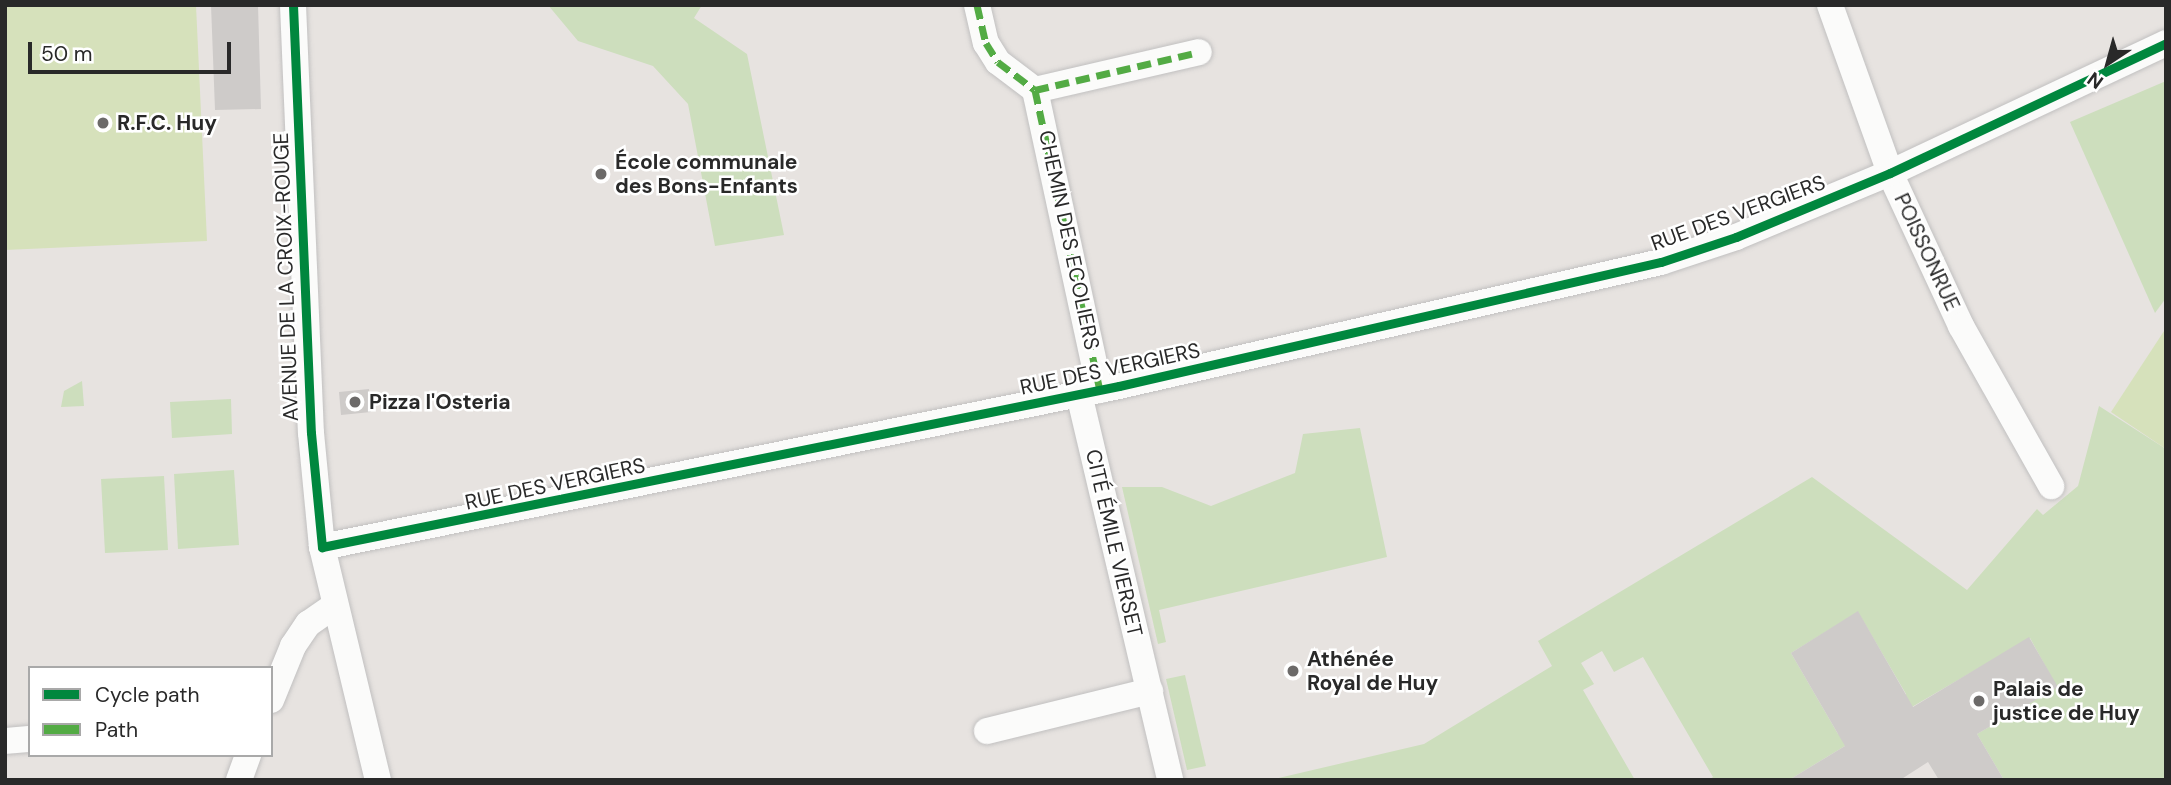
<!DOCTYPE html>
<meta charset="utf-8">
<style>
body{margin:0}
#map{position:relative;width:2171px;height:785px;overflow:hidden;background:#e7e3e0;font-family:"DM Sans",sans-serif}
div>[style]{position:absolute}
.green>*{inset:0;background:#cddebd}
.pitch>*{inset:0;background:#d6e1bb}
.building>*{inset:0;background:#cecbc9}
.roads{filter:drop-shadow(0 0 2px #c1c0c0) drop-shadow(0 0 2px #c1c0c0)}
.street>*{height:26px;margin:-13px;padding:0 13px;transform-origin:13px;border-radius:13px;background:#fbfbfa}
.quiet>*{height:7px;margin-top:-3.5px;transform-origin:0;background:repeating-linear-gradient(90deg,#53ab44 0 14px,transparent 0 21px)}
.cycleway>*{height:9px;margin:-4.5px;padding:0 4.5px;transform-origin:4.5px;border-radius:4.5px;background:#00873e}
.dots>*{width:19px;height:19px;translate:-50% -50%;box-sizing:border-box;border:4px solid #fff;border-radius:50%}
span{translate:-50% -50%;white-space:nowrap;text-align:center;line-height:1.15;-webkit-text-stroke:5px #fff;paint-order:stroke}
.poi-label{font-size:21px;color:#292929;font-weight:700}
.left{translate:0 -50%;text-align:left}
.street-label{font-size:21px;color:#292929}
.frame{position:absolute;inset:0;border:7px solid #292929;pointer-events:none}
.legend{position:absolute;left:28px;top:666px;width:245px;height:91px;box-sizing:border-box;background:#fff;border:2px solid #a9a9a9;margin:0;padding:9px 12px;list-style:none;font-size:21px;color:#292929}
.legend li{display:flex;align-items:center;gap:14px;height:35px}
.legend b{width:35px;border:2px solid #a9a9a9}
.north{position:absolute;left:2073px;top:28px;width:70px;height:70px;-webkit-text-stroke:5px #fff;paint-order:stroke;rotate:216deg;font-size:19px;font-weight:700;line-height:28px;text-align:center;color:#292929}
.north::after{content:'';display:block;margin:auto;width:24px;height:32px;background:#292929;clip-path:polygon(50% 0,100% 100%,50% 72%,0 100%)}
.scale{position:absolute;left:28px;top:42px;width:203px;height:32px;box-sizing:border-box;border:4px solid #292929;border-top:0;padding-left:9px;font-size:21px;line-height:24px;white-space:nowrap;color:#292929;-webkit-text-stroke:5px #fff;paint-order:stroke}
</style>
<div id="map">
<div class="green">
<i style="clip-path:polygon(548px 5px,702px 5px,694px 18px,747px 54px,784px 235px,715px 246px,688px 104px,653px 66px,578px 41px)"></i>
<i style="clip-path:polygon(2166px 81px,2166px 298px,2155px 313px,2070px 122px)"></i>
<i style="clip-path:polygon(82px 381px,84px 406px,61px 407px,64px 391px)"></i>
<i style="clip-path:polygon(231px 399px,232px 434px,172px 438px,170px 402px)"></i>
<i style="clip-path:polygon(2099px 406px,2166px 449px,2166px 780px,2004px 780px,1977px 734px,2057px 687px,2030px 638px,1893px 718px,1906px 694px,1858px 612px,1791px 653px,1838px 734px,1863px 735px,1789px 780px,1709px 780px,1713px 777px,1643px 657px,1614px 672px,1602px 651px,1581px 663px,1594px 684px,1583px 690px,1635px 780px,1270px 780px,1424px 744px,1552px 666px,1538px 641px,1812px 477px,1967px 590px,2037px 509px,2043px 515px,2078px 486px)"></i>
<i style="clip-path:polygon(1360px 428px,1387px 557px,1159px 610px,1166px 642px,1158px 644px,1122px 487px,1162px 487px,1211px 506px,1295px 473px,1303px 434px)"></i>
<i style="clip-path:polygon(234px 470px,239px 545px,178px 549px,174px 474px)"></i>
<i style="clip-path:polygon(164px 476px,168px 550px,105px 553px,101px 479px)"></i>
<i style="clip-path:polygon(1185px 675px,1206px 766px,1187px 770px,1166px 679px)"></i>
</div>
<div class="pitch">
<i style="clip-path:polygon(5px 5px,196px 5px,207px 241px,5px 250px)"></i>
<i style="clip-path:polygon(2166px 328px,2166px 449px,2111px 412px)"></i>
</div>
<div class="building">
<i style="clip-path:polygon(211px 5px,258px 5px,261px 109px,215px 110px)"></i>
<i style="clip-path:polygon(369px 389px,371px 412px,341px 415px,339px 392px)"></i>
<i style="clip-path:polygon(1858px 611px,1913px 707px,2029px 637px,2058px 687px,1977px 734px,2004px 780px,1939px 780px,1928px 762px,1900px 780px,1789px 780px,1845px 746px,1791px 653px)"></i>
</div>
<div class="roads">
<div class="street">
<i style="left:293px;top:5px;width:428px;rotate:87.6deg"></i>
<i style="left:311px;top:433px;width:115px;rotate:84.5deg"></i>
<i style="left:322px;top:547px;width:240px;rotate:76.5deg"></i>
<i style="left:977px;top:5px;width:39px;rotate:77deg"></i>
<i style="left:986px;top:43px;width:22px;rotate:58deg"></i>
<i style="left:998px;top:62px;width:46px;rotate:37.1deg"></i>
<i style="left:1035px;top:90px;width:307px;rotate:77.8deg"></i>
<i style="left:1830px;top:5px;width:178px;rotate:70.3deg"></i>
<i style="left:1890px;top:173px;width:169px;rotate:65.1deg"></i>
<i style="left:1961px;top:326px;width:184px;rotate:60.6deg"></i>
<i style="left:1035px;top:90px;width:168px;rotate:-13deg"></i>
<i style="left:1079px;top:394px;width:397px;rotate:76.7deg"></i>
<i style="left:322px;top:547px;width:813px;rotate:-11.42deg"></i>
<i style="left:1119px;top:386px;width:556px;rotate:-12.89deg"></i>
<i style="left:1661px;top:262px;width:79px;rotate:-18.4deg"></i>
<i style="left:1736px;top:237px;width:167px;rotate:-22.6deg"></i>
<i style="left:1890px;top:173px;width:305px;rotate:-25.2deg"></i>
<i style="left:271px;top:700px;width:58px;rotate:-67.8deg"></i>
<i style="left:293px;top:646px;width:27px;rotate:-56deg"></i>
<i style="left:308px;top:624px;width:33px;rotate:-35deg"></i>
<i style="left:987px;top:731px;width:168px;rotate:-13.8deg"></i>
<i style="left:5px;top:741px;width:25px;rotate:-5deg"></i>
<i style="left:239px;top:780px;width:27px;rotate:-70deg"></i>
</div>
</div>
<div class="quiet">
<i style="left:977px;top:5px;width:39px;rotate:77deg"></i>
<i style="left:986px;top:43px;width:22px;rotate:58deg"></i>
<i style="left:998px;top:62px;width:46px;rotate:37.1deg"></i>
<i style="left:1035px;top:90px;width:307px;rotate:77.8deg"></i>
<i style="left:1035px;top:90px;width:168px;rotate:-13deg"></i>
</div>
<div class="cycleway">
<i style="left:293px;top:5px;width:428px;rotate:87.6deg"></i>
<i style="left:311px;top:433px;width:115px;rotate:84.5deg"></i>
<i style="left:322px;top:547px;width:813px;rotate:-11.42deg"></i>
<i style="left:1119px;top:386px;width:556px;rotate:-12.89deg"></i>
<i style="left:1661px;top:262px;width:79px;rotate:-18.4deg"></i>
<i style="left:1736px;top:237px;width:167px;rotate:-22.6deg"></i>
<i style="left:1890px;top:173px;width:305px;rotate:-25.2deg"></i>
</div>
<div class="dots">
<i style="left:103px;top:123px;background:#6c6a69"></i>
<i style="left:601px;top:174px;background:#6c6a69"></i>
<i style="left:355px;top:402px;background:#6c6a69"></i>
<i style="left:1293px;top:671px;background:#6c6a69"></i>
<i style="left:1979px;top:701px;background:#6c6a69"></i>
</div>
<div class="poi-label">
<span class="left" style="left:117px;top:123px">R.F.C. Huy</span>
<span class="left" style="left:615px;top:174px">École communale<br>des Bons-Enfants</span>
<span class="left" style="left:369px;top:402px">Pizza l'Osteria</span>
<span class="left" style="left:1307px;top:671px">Athénée<br>Royal de Huy</span>
<span class="left" style="left:1993px;top:701px">Palais de<br>justice de Huy</span>
</div>
<div class="street-label">
<span style="left:1738px;top:213px;rotate:-20deg">RUE DES VERGIERS</span>
<span style="left:1069px;top:240px;rotate:78deg">CHEMIN DES ECOLIERS</span>
<span style="left:1927px;top:252px;rotate:65deg">POISSONRUE</span>
<span style="left:286px;top:277px;rotate:-92deg">AVENUE DE LA CROIX-ROUGE</span>
<span style="left:1110px;top:369px;rotate:-12deg">RUE DES VERGIERS</span>
<span style="left:555px;top:484px;rotate:-12deg">RUE DES VERGIERS</span>
<span style="left:1114px;top:543px;rotate:77deg">CITÉ ÉMILE VIERSET</span>
</div>
<div class="frame"></div>
<ul class="legend">
<li><b style="height:9px;background:#00873e"></b>Cycle path</li>
<li><b style="height:9px;background:#53ab44"></b>Path</li>
</ul>
<div class="north">N</div>
<div class="scale">50 m</div>
</div>
